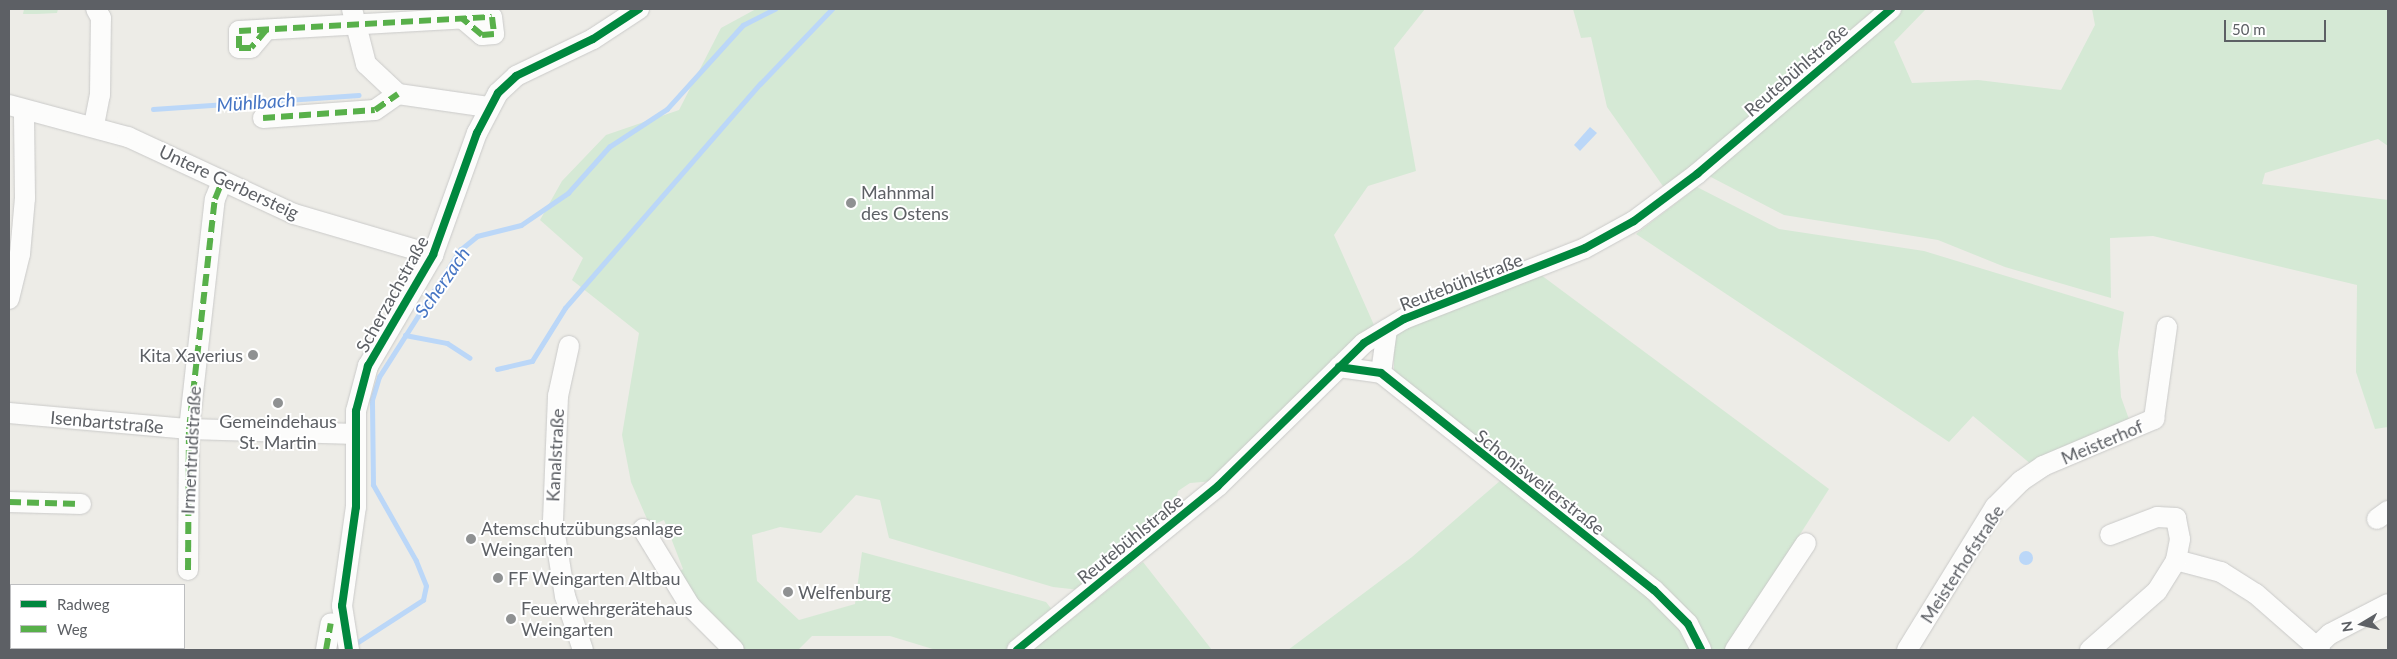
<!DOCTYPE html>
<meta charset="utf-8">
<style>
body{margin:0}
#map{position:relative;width:2397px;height:659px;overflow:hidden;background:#edece7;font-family:Lato,sans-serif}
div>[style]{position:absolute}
.green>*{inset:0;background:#d5e9d5}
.water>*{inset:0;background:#bbd7f8}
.round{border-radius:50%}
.stream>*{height:4.5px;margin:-2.25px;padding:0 2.25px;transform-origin:2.25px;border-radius:2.25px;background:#bbd7f8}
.roads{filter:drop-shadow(0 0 1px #cacac9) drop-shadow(0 0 1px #cacac9)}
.minor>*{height:20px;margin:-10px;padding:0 10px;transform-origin:10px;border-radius:10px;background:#fcfcfb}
.quiet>*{height:6px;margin-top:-3px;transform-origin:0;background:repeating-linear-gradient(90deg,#58b04a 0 12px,transparent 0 18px)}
.cycleway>*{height:8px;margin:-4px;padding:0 4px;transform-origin:4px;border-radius:4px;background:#00873e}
.dots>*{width:14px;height:14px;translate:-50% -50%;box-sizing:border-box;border:2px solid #fff;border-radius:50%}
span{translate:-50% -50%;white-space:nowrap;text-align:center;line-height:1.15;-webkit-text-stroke:4px #fff;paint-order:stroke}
.street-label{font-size:18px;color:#5d6065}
.poi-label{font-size:18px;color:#5d6065}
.left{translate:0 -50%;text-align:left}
.right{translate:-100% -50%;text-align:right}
.water-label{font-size:19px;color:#4675c4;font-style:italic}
.frame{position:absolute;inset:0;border:10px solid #5d6065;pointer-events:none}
.legend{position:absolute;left:10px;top:584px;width:175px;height:65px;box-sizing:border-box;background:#fff;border:1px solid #bebfc1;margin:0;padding:6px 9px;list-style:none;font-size:15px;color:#5d6065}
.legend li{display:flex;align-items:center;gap:10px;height:25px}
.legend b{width:25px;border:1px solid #bebfc1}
.north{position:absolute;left:2337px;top:599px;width:50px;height:50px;-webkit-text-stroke:4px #fff;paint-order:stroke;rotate:261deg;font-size:14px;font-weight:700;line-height:20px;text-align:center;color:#5d6065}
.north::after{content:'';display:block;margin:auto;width:18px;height:22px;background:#5d6065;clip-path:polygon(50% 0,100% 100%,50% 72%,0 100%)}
.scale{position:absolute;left:2224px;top:20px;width:102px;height:22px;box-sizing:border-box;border:2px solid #5d6065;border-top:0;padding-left:6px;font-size:15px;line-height:18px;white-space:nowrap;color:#5d6065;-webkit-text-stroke:4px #fff;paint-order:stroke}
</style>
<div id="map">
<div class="green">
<i style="clip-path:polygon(24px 9px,58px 9px,57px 13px,37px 14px,23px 14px)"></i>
<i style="clip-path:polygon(756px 9px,1425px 9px,1394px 48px,1416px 171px,1368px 186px,1334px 235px,1374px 325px,1214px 481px,1190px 483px,1178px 491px,1172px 516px,1080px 590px,1053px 587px,889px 538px,880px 500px,856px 495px,821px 533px,780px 527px,752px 535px,757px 581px,799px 620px,855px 604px,862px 552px,1046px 602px,1064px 625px,1143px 562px,1212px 650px,936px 650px,890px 636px,812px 636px,798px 650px,742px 650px,674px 575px,683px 569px,664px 520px,650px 526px,631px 482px,622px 435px,639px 333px,572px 280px,583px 258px,540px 220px,562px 181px,606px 135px,679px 110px,721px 28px)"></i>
<i style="clip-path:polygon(1573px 9px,1875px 9px,1665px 189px,1607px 107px,1591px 37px,1581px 38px)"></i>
<i style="clip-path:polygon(1901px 9px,1926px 9px,1894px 42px,1912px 83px,1978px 80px,2061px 90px,2095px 25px,2092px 9px,2388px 9px,2388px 146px,2378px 139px,2265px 173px,2262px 184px,2388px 200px,2388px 427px,2375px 429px,2356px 372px,2357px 285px,2153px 236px,2110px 238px,2111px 298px,2005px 267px,1938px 240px,1784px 215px,1707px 175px)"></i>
<i style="clip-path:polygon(1697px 187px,1779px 229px,1924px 251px,2124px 312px,2118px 352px,2121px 397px,2130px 422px,2032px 465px,1973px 416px,1949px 442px,1636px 234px)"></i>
<i style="clip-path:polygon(1541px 275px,1829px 489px,1726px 650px,1708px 650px,1394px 374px,1394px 336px,1404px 326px)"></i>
<i style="clip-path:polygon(1501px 480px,1646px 593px,1684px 633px,1692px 650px,1288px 650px,1412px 557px)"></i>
</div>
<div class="water">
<i style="clip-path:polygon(1590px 127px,1597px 133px,1580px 151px,1574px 145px)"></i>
<i class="round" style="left:2019px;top:551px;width:14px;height:14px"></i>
</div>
<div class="stream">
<i style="left:153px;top:109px;width:206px;rotate:-3.9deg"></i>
<i style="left:405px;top:335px;width:43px;rotate:10.8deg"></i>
<i style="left:447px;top:343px;width:27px;rotate:33deg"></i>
<i style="left:497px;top:369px;width:36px;rotate:-13deg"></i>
<i style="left:532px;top:361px;width:62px;rotate:-58.1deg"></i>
<i style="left:565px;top:308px;width:297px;rotate:-49deg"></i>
<i style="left:760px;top:84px;width:104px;rotate:-46.2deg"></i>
<i style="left:355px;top:644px;width:81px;rotate:-32.9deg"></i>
<i style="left:423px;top:600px;width:14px;rotate:-78deg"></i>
<i style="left:426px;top:586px;width:27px;rotate:-112deg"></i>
<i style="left:416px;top:561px;width:87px;rotate:-119.5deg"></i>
<i style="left:373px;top:485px;width:85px;rotate:-90.7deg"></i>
<i style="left:372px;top:400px;width:24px;rotate:-73deg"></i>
<i style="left:379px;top:377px;width:151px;rotate:-57.5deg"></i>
<i style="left:460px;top:250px;width:22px;rotate:-39deg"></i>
<i style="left:477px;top:236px;width:45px;rotate:-14deg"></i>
<i style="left:521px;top:225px;width:57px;rotate:-34.2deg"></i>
<i style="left:568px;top:193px;width:62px;rotate:-48.3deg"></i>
<i style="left:609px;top:147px;width:69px;rotate:-33.2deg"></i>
<i style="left:667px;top:109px;width:113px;rotate:-47.9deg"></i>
<i style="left:743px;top:25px;width:36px;rotate:-27deg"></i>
</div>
<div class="roads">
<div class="minor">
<i style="left:352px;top:9px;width:57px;rotate:75.7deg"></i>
<i style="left:366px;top:64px;width:44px;rotate:43.2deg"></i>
<i style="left:398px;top:94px;width:91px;rotate:8.2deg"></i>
<i style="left:266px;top:30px;width:23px;rotate:130deg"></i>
<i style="left:251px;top:48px;width:12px;rotate:180deg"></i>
<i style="left:239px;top:48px;width:17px;rotate:-90deg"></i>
<i style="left:239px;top:31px;width:253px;rotate:-3.2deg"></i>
<i style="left:492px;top:17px;width:17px;rotate:83deg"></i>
<i style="left:494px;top:34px;width:12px;rotate:175deg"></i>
<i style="left:482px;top:35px;width:25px;rotate:-140deg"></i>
<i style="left:9px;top:105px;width:123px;rotate:15.1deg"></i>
<i style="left:128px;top:137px;width:183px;rotate:24.9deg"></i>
<i style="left:294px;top:214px;width:145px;rotate:16.4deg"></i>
<i style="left:263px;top:118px;width:112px;rotate:-4.1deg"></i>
<i style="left:375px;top:110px;width:28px;rotate:-35deg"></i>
<i style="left:94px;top:125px;width:31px;rotate:-79deg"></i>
<i style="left:100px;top:95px;width:77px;rotate:-89.3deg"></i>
<i style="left:101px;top:18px;width:10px;rotate:-119deg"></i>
<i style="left:9px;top:299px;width:46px;rotate:-76.3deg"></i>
<i style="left:20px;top:254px;width:56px;rotate:-84.9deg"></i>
<i style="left:25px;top:198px;width:87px;rotate:-90.7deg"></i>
<i style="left:569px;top:346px;width:51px;rotate:102.4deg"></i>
<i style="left:558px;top:396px;width:126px;rotate:92.3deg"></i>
<i style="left:553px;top:522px;width:75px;rotate:80.8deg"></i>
<i style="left:565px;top:596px;width:57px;rotate:71.6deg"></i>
<i style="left:1339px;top:367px;width:42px;rotate:8.1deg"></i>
<i style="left:1381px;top:373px;width:349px;rotate:38.5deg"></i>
<i style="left:1654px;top:590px;width:48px;rotate:45deg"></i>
<i style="left:1688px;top:624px;width:29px;rotate:63deg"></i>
<i style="left:1381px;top:373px;width:44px;rotate:-82.2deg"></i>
<i style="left:9px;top:413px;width:181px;rotate:5.1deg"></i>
<i style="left:189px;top:429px;width:167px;rotate:1.7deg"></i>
<i style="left:9px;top:502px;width:72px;rotate:1.6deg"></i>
<i style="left:2377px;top:519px;width:14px;rotate:-36deg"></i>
<i style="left:643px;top:529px;width:90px;rotate:58.6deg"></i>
<i style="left:690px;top:606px;width:62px;rotate:45deg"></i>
<i style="left:2176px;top:560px;width:47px;rotate:14.9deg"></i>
<i style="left:2221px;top:572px;width:41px;rotate:32.2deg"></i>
<i style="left:2256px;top:594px;width:85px;rotate:41.2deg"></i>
<i style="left:188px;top:570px;width:141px;rotate:-89.6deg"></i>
<i style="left:189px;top:429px;width:231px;rotate:-83.6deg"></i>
<i style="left:215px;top:199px;width:18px;rotate:-68deg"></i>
<i style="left:2316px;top:647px;width:19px;rotate:-43deg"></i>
<i style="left:2330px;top:634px;width:65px;rotate:-27.3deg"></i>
<i style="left:326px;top:650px;width:27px;rotate:-80deg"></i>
<i style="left:349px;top:650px;width:45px;rotate:-99deg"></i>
<i style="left:342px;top:606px;width:100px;rotate:-82deg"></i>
<i style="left:356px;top:507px;width:96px;rotate:-90deg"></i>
<i style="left:356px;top:411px;width:47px;rotate:-75.1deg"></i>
<i style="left:368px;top:366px;width:129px;rotate:-59.6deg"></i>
<i style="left:433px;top:255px;width:130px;rotate:-70.2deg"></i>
<i style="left:477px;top:133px;width:45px;rotate:-62.3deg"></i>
<i style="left:498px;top:93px;width:25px;rotate:-43deg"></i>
<i style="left:516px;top:76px;width:85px;rotate:-25.7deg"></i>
<i style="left:593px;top:39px;width:55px;rotate:-33.1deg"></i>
<i style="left:1017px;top:650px;width:259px;rotate:-39.2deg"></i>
<i style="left:1218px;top:486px;width:204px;rotate:-44.4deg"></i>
<i style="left:1364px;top:343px;width:47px;rotate:-31deg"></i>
<i style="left:1404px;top:319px;width:194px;rotate:-21.4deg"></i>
<i style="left:1585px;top:248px;width:56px;rotate:-28.9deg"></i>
<i style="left:1634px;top:221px;width:79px;rotate:-36.7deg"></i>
<i style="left:1697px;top:174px;width:255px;rotate:-40.4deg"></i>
<i style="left:1735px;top:650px;width:128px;rotate:-56.4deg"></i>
<i style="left:1907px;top:650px;width:168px;rotate:-58.4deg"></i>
<i style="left:1995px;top:507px;width:37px;rotate:-45deg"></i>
<i style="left:2021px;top:481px;width:27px;rotate:-34deg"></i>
<i style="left:2043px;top:466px;width:121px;rotate:-22.9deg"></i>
<i style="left:2154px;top:419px;width:93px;rotate:-82deg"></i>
<i style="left:2090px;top:650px;width:89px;rotate:-41.4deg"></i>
<i style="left:2157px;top:591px;width:36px;rotate:-58deg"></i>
<i style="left:2176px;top:560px;width:21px;rotate:-79deg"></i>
<i style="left:2180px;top:539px;width:21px;rotate:-101deg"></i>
<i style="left:2176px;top:518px;width:19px;rotate:-177deg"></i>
<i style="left:2157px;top:517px;width:50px;rotate:159deg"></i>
</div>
</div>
<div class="quiet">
<i style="left:266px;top:30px;width:23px;rotate:130deg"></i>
<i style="left:251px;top:48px;width:12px;rotate:180deg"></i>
<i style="left:239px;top:48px;width:17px;rotate:-90deg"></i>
<i style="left:239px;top:31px;width:253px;rotate:-3.2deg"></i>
<i style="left:492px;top:17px;width:17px;rotate:83deg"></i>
<i style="left:494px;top:34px;width:12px;rotate:175deg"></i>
<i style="left:482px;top:35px;width:25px;rotate:-140deg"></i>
<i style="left:263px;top:118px;width:112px;rotate:-4.1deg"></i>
<i style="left:375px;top:110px;width:28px;rotate:-35deg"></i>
<i style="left:9px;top:502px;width:72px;rotate:1.6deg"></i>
<i style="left:188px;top:570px;width:141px;rotate:-89.6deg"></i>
<i style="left:189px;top:429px;width:231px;rotate:-83.6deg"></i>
<i style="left:215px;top:199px;width:18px;rotate:-68deg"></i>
<i style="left:326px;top:650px;width:27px;rotate:-80deg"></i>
</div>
<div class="cycleway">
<i style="left:1339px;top:367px;width:42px;rotate:8.1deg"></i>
<i style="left:1381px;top:373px;width:349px;rotate:38.5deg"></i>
<i style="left:1654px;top:590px;width:48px;rotate:45deg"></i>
<i style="left:1688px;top:624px;width:29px;rotate:63deg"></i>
<i style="left:349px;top:650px;width:45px;rotate:-99deg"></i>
<i style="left:342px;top:606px;width:100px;rotate:-82deg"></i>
<i style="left:356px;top:507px;width:96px;rotate:-90deg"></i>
<i style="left:356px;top:411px;width:47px;rotate:-75.1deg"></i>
<i style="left:368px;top:366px;width:129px;rotate:-59.6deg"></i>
<i style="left:433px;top:255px;width:130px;rotate:-70.2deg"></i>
<i style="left:477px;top:133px;width:45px;rotate:-62.3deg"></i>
<i style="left:498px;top:93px;width:25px;rotate:-43deg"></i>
<i style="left:516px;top:76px;width:85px;rotate:-25.7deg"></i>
<i style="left:593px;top:39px;width:55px;rotate:-33.1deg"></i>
<i style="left:1017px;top:650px;width:259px;rotate:-39.2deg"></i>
<i style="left:1218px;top:486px;width:204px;rotate:-44.4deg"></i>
<i style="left:1364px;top:343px;width:47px;rotate:-31deg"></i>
<i style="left:1404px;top:319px;width:194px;rotate:-21.4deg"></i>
<i style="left:1585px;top:248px;width:56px;rotate:-28.9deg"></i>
<i style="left:1634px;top:221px;width:79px;rotate:-36.7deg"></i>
<i style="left:1697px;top:174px;width:255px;rotate:-40.4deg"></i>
</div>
<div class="dots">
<i style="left:851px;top:203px;background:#8f9192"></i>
<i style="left:253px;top:355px;background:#8f9192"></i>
<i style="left:278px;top:403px;background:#8f9192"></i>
<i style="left:471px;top:539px;background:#8f9192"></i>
<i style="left:498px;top:578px;background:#8f9192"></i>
<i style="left:788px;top:592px;background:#8f9192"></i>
<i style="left:511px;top:619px;background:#8f9192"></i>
</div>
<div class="street-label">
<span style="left:1796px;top:70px;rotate:-41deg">Reutebühlstraße</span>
<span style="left:229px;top:182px;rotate:25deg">Untere Gerbersteig</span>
<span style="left:1461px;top:282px;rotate:-21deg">Reutebühlstraße</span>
<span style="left:392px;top:294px;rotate:-61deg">Scherzachstraße</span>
<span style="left:107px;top:422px;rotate:5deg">Isenbartstraße</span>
<span style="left:2102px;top:442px;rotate:-23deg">Meisterhof</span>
<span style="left:191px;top:450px;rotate:-87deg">Irmentrudstraße</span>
<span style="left:555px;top:455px;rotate:-87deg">Kanalstraße</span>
<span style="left:1540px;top:482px;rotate:38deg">Schonisweilerstraße</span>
<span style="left:1130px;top:539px;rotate:-39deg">Reutebühlstraße</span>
<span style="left:1962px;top:564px;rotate:-57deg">Meisterhofstraße</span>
</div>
<div class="poi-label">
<span class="left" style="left:861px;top:203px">Mahnmal<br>des Ostens</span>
<span class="right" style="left:243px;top:355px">Kita Xaverius</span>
<span style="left:278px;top:432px">Gemeindehaus<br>St. Martin</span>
<span class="left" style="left:481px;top:539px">Atemschutzübungsanlage<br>Weingarten</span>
<span class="left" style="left:508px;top:578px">FF Weingarten Altbau</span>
<span class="left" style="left:798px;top:592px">Welfenburg</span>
<span class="left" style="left:521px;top:619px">Feuerwehrgerätehaus<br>Weingarten</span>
</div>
<div class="water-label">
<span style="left:256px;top:102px;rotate:-4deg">Mühlbach</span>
<span style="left:442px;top:282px;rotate:-55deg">Scherzach</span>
</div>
<div class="frame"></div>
<ul class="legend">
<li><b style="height:6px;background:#00873e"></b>Radweg</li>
<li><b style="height:6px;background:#58b04a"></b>Weg</li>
</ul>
<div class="north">N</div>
<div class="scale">50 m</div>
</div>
